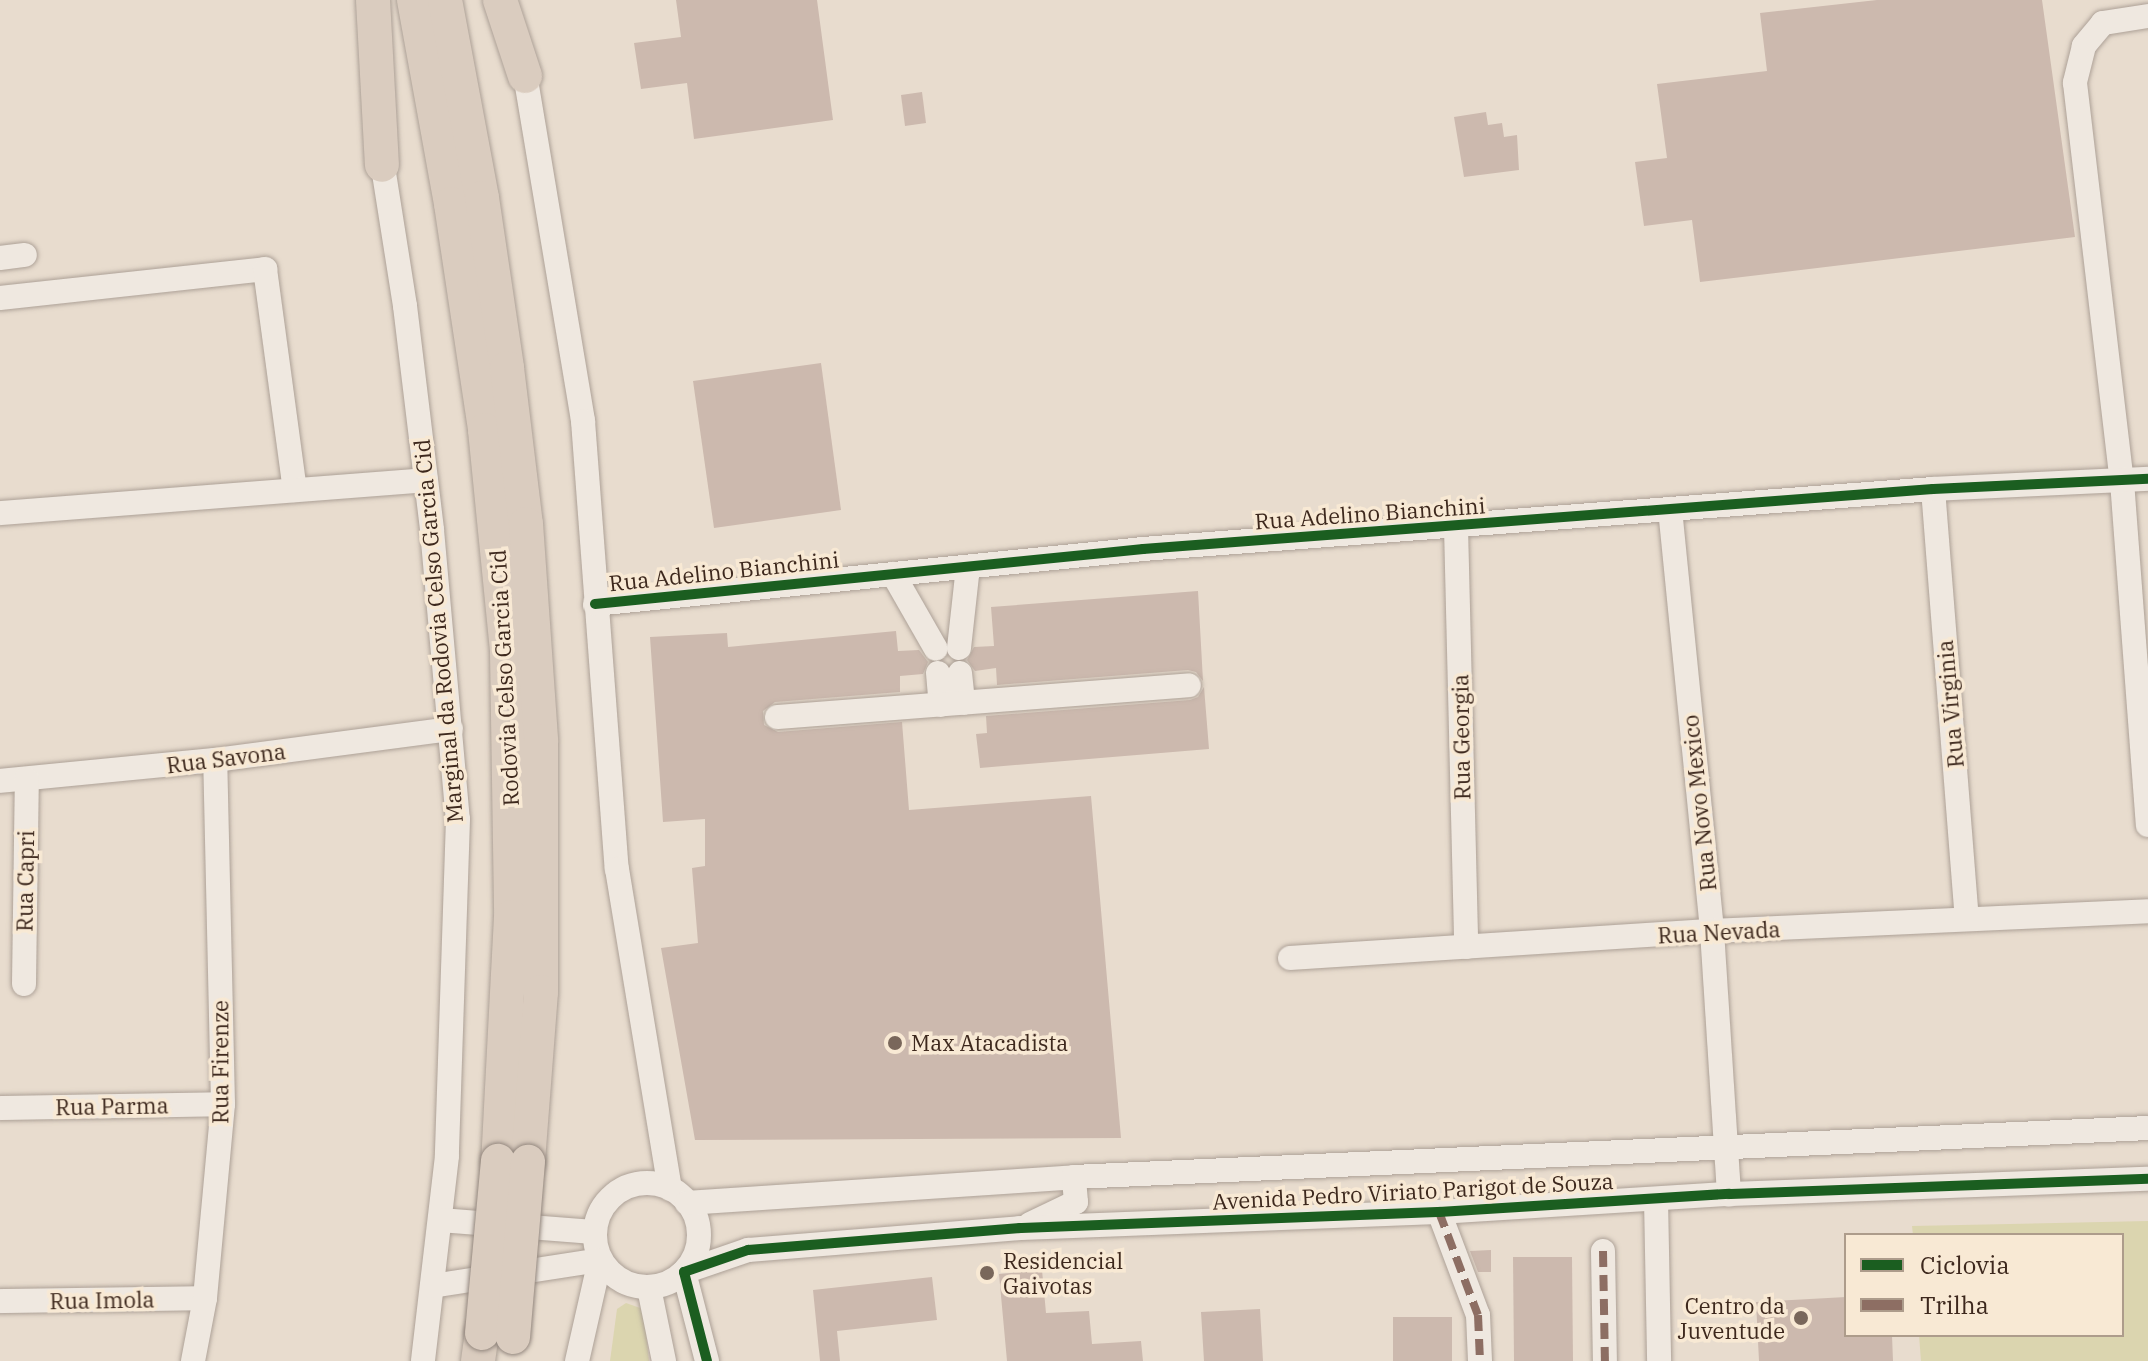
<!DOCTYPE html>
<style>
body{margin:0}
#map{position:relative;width:2148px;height:1361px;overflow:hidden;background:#e8dcce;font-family:"IBM Plex Serif",serif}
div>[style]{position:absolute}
.green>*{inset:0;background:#dbd5af}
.building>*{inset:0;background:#ccb9ae}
.roads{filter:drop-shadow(0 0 2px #ada197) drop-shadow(0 0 2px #ada197)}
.minor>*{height:24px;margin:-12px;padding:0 12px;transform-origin:12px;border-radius:12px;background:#efe8e0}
.minor>.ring{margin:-12px;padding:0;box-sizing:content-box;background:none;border:24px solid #efe8e0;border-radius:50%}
.highway>*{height:34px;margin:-17px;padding:0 17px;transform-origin:17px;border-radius:17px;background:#daccbf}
.bridges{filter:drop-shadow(0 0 2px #93877e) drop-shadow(0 0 2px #93877e)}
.highway-bridge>*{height:34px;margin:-17px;padding:0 17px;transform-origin:17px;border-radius:17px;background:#daccbf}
.quiet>*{height:8px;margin-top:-4px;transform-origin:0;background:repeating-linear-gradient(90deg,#8d6e63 0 16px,transparent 0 24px)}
.cycleway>*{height:10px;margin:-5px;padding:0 5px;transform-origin:5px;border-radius:5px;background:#1b5e20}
.dots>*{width:22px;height:22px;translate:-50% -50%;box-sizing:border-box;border:4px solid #f8e9d4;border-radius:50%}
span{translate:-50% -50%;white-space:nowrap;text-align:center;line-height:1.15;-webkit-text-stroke:7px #f8e9d4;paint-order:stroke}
.street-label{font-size:22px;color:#3d281d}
.poi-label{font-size:22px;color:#3d281d}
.left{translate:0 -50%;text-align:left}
.right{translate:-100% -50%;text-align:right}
.legend{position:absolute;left:1844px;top:1233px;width:280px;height:104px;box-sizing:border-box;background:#f8e9d4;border:2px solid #ad9c8b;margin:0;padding:10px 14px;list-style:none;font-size:24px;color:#3d281d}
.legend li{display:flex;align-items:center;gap:16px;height:40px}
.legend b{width:40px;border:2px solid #ad9c8b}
</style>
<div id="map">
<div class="green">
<i style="clip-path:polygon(2148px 1221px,2148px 1361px,1921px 1361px,1919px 1335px,2122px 1335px,2122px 1235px,1913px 1235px,1912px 1226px)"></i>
<i style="clip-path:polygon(626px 1303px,640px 1308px,644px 1315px,649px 1361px,610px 1361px,617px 1309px)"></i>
</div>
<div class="building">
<i style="clip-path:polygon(676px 0,817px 0,833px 120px,694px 139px,687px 83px,641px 89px,634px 43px,681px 37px)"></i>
<i style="clip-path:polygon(1877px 0,2042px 0,2075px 237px,1700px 282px,1692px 220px,1644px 226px,1635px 162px,1667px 158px,1657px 84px,1767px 71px,1760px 13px)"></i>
<i style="clip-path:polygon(922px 92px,926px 123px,905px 126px,901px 95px)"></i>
<i style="clip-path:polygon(1486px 112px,1488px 125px,1502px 123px,1504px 137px,1517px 135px,1519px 170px,1464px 177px,1454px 117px)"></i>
<i style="clip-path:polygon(821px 363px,841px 510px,714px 528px,693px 381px)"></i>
<i style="clip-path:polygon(1198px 591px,1203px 681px,1196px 672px,1188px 670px,997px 685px,996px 668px,975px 671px,967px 660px,974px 647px,994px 646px,991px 607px)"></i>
<i style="clip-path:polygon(896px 631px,898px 651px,919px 650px,928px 662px,923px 674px,900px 676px,900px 692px,775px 702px,763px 711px,764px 725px,778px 732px,902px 722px,909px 810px,1091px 796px,1121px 1138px,695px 1140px,661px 948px,698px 943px,692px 868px,705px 866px,705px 819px,663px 822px,650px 637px,727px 633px,728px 647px)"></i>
<i style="clip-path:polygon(1204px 687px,1209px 749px,980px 768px,976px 734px,987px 733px,986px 716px,1190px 700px,1198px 697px)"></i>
<i style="clip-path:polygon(1491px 1250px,1491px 1272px,1478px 1272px,1470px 1251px)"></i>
<i style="clip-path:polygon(1513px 1257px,1572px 1257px,1573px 1361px,1514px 1361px)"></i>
<i style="clip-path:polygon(1042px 1270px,1046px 1313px,1089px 1311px,1092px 1344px,1141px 1341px,1143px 1361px,1007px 1361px,999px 1274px)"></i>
<i style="clip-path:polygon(932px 1277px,937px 1320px,837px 1331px,840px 1361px,820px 1361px,813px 1290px)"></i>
<i style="clip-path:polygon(1846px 1297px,1846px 1335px,1892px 1335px,1893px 1361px,1759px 1361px,1756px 1302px)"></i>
<i style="clip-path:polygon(1260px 1309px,1263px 1361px,1204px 1361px,1201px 1312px)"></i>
<i style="clip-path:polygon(1393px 1317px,1452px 1317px,1452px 1361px,1393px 1361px)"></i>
</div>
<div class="roads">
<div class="minor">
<i style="left:2148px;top:16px;width:46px;rotate:171.2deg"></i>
<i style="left:2103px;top:23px;width:30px;rotate:130deg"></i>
<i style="left:2084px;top:46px;width:38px;rotate:104deg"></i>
<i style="left:2075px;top:83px;width:401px;rotate:83.3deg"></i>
<i style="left:2122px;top:481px;width:345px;rotate:85.7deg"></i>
<i style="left:523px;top:62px;width:364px;rotate:80.5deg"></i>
<i style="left:583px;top:421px;width:449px;rotate:85.7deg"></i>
<i style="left:617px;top:869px;width:324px;rotate:80.6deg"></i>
<i style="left:380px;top:148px;width:160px;rotate:81deg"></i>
<i style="left:405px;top:306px;width:226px;rotate:83.1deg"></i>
<i style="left:432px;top:530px;width:290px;rotate:84.9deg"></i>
<i style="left:458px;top:819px;width:337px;rotate:91.9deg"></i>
<i style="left:447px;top:1156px;width:206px;rotate:96.7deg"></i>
<i style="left:0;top:258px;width:25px;rotate:-7deg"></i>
<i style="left:0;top:298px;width:267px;rotate:-6.2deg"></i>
<i style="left:265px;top:269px;width:223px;rotate:82.3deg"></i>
<i style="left:1933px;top:489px;width:431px;rotate:85.5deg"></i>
<i style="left:1670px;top:509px;width:424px;rotate:84.3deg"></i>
<i style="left:1712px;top:931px;width:264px;rotate:86.3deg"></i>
<i style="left:0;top:513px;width:427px;rotate:-4.4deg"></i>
<i style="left:1456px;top:527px;width:420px;rotate:88.6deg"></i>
<i style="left:893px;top:574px;width:86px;rotate:60.2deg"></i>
<i style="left:595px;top:604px;width:551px;rotate:-5.73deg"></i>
<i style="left:1143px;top:549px;width:792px;rotate:-4.34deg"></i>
<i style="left:1933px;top:489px;width:215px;rotate:-2.7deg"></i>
<i style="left:959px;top:648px;width:81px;rotate:-83.7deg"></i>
<i style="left:938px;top:673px;width:32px;rotate:85deg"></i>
<i style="left:960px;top:673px;width:30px;rotate:84deg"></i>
<i style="left:777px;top:717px;width:413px;rotate:-4.4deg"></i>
<i style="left:0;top:781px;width:216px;rotate:-5.6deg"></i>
<i style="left:215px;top:760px;width:238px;rotate:-7.5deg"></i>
<i style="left:1290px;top:958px;width:423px;rotate:-3.7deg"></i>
<i style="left:1712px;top:931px;width:436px;rotate:-2.6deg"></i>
<i style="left:24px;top:984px;width:205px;rotate:-89.2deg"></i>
<i style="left:0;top:1108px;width:223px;rotate:-1deg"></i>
<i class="ring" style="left:595px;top:1183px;width:80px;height:80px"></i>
<i style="left:1656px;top:1199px;width:162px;rotate:88.9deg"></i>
<i style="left:687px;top:1203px;width:388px;rotate:-3.8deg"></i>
<i style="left:1074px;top:1177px;width:1075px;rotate:-2.61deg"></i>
<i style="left:1439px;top:1212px;width:110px;rotate:69.3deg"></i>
<i style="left:1478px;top:1315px;width:46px;rotate:87.5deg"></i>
<i style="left:440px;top:1220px;width:154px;rotate:4.5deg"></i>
<i style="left:1030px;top:1224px;width:51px;rotate:-25.6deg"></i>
<i style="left:1076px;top:1202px;width:25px;rotate:-95deg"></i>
<i style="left:1603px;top:1251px;width:110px;rotate:89deg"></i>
<i style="left:432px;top:1286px;width:170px;rotate:-8.8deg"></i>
<i style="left:600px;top:1260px;width:104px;rotate:102.8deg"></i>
<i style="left:649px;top:1288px;width:75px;rotate:78.4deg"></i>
<i style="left:0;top:1301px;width:205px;rotate:-0.8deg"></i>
<i style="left:193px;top:1361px;width:64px;rotate:-79.2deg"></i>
<i style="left:205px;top:1298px;width:195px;rotate:-84.7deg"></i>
<i style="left:223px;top:1104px;width:344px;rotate:-91.3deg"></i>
<i style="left:707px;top:1361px;width:92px;rotate:-104.5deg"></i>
<i style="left:684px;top:1272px;width:68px;rotate:-19deg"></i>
<i style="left:748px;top:1250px;width:273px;rotate:-4.6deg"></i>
<i style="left:1020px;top:1228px;width:419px;rotate:-2.2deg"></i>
<i style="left:1439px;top:1212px;width:291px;rotate:-3.6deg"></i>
<i style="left:1729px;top:1194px;width:419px;rotate:-2.1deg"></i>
</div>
<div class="highway">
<i style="left:373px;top:0;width:165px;rotate:86.9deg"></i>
<i style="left:414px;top:0;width:207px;rotate:79.7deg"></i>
<i style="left:451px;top:204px;width:229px;rotate:81.4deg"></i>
<i style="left:485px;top:430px;width:223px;rotate:84.3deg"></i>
<i style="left:507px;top:652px;width:265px;rotate:89.1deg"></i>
<i style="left:511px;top:917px;width:244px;rotate:93deg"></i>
<i style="left:445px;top:0;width:201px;rotate:79.4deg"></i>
<i style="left:482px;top:198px;width:172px;rotate:81.6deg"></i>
<i style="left:507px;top:368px;width:157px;rotate:83.1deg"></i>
<i style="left:526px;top:524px;width:218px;rotate:86deg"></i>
<i style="left:541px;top:741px;width:251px;rotate:90deg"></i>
<i style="left:541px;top:992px;width:170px;rotate:94.4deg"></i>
<i style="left:500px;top:0;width:80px;rotate:71.8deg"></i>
<i style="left:478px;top:1361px;width:28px;rotate:-82deg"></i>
</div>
</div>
<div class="bridges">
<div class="highway-bridge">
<i style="left:482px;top:1333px;width:173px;rotate:-84.7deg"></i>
<i style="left:513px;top:1337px;width:176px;rotate:-85.1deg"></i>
</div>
</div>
<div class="quiet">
<i style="left:1439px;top:1212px;width:110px;rotate:69.3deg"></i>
<i style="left:1478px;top:1315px;width:46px;rotate:87.5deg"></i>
<i style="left:1603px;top:1251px;width:110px;rotate:89deg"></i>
</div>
<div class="cycleway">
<i style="left:595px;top:604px;width:551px;rotate:-5.73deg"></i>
<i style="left:1143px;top:549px;width:792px;rotate:-4.34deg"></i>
<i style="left:1933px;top:489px;width:215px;rotate:-2.7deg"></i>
<i style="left:707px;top:1361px;width:92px;rotate:-104.5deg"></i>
<i style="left:684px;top:1272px;width:68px;rotate:-19deg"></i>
<i style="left:748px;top:1250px;width:273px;rotate:-4.6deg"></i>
<i style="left:1020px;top:1228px;width:419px;rotate:-2.2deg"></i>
<i style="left:1439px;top:1212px;width:291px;rotate:-3.6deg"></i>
<i style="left:1729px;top:1194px;width:419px;rotate:-2.1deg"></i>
</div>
<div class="dots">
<i style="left:895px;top:1043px;background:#79675b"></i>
<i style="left:987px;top:1273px;background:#79675b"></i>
<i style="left:1801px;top:1318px;background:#79675b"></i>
</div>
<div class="street-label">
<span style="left:1370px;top:513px;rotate:-4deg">Rua Adelino Bianchini</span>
<span style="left:724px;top:571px;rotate:-6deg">Rua Adelino Bianchini</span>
<span style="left:438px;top:631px;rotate:-95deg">Marginal da Rodovia Celso Garcia Cid</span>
<span style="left:504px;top:678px;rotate:-93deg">Rodovia Celso Garcia Cid</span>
<span style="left:1950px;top:704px;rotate:-95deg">Rua Virginia</span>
<span style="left:1461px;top:737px;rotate:-91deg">Rua Georgia</span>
<span style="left:226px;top:758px;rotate:-7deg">Rua Savona</span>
<span style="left:1699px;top:803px;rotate:-96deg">Rua Novo Mexico</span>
<span style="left:25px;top:881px;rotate:-89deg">Rua Capri</span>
<span style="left:1719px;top:932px;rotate:-3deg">Rua Nevada</span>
<span style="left:220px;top:1062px;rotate:-90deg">Rua Firenze</span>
<span style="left:112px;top:1106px;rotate:-1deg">Rua Parma</span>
<span style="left:1413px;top:1191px;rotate:-3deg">Avenida Pedro Viriato Parigot de Souza</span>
<span style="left:102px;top:1300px;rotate:-1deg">Rua Imola</span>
</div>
<div class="poi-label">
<span class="left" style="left:911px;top:1043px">Max Atacadista</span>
<span class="left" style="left:1003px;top:1273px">Residencial<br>Gaivotas</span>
<span class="right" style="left:1785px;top:1318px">Centro da<br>Juventude</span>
</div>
<ul class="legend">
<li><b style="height:10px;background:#1b5e20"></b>Ciclovia</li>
<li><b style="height:10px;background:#8d6e63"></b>Trilha</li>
</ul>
</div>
